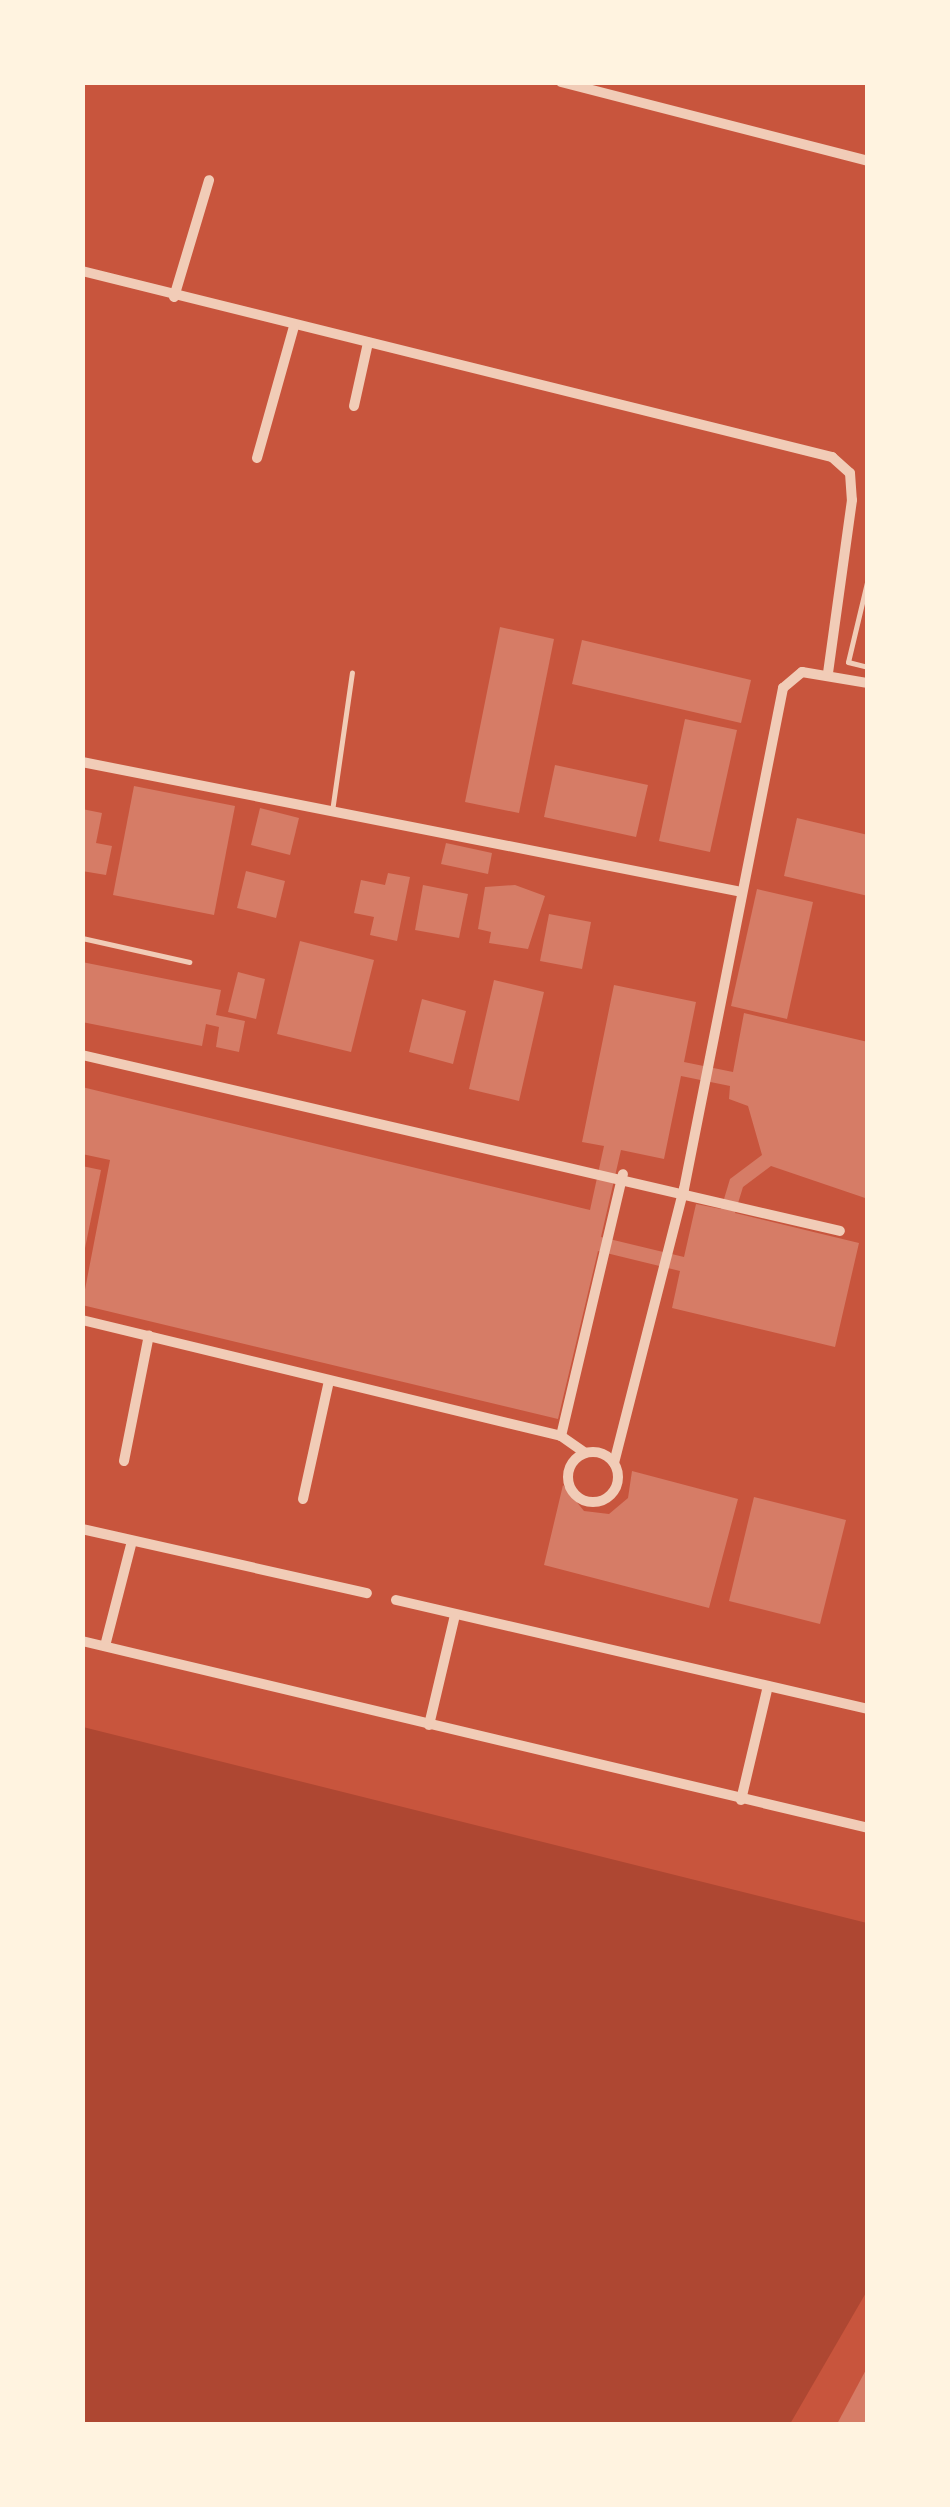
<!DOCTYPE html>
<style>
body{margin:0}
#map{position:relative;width:950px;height:2507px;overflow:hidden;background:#c8553d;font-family:Inter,sans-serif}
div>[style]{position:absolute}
.green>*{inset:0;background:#ae4732}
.building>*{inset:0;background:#d67c66}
.service>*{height:5px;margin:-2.5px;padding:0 2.5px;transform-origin:2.5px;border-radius:2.5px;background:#f1ccb7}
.minor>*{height:10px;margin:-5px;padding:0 5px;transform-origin:5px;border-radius:5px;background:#f1ccb7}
.minor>.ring{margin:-5px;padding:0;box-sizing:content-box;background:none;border:10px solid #f1ccb7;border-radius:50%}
span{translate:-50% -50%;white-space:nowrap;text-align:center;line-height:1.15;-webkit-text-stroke:8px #fff3e0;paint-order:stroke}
.frame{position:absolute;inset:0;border:85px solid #fff3e0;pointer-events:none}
</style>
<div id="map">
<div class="green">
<i style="clip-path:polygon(83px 1727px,867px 1923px,867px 2291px,790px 2424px,83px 2424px)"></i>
</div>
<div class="building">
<i style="clip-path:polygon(500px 627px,554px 639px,519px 813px,465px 802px)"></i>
<i style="clip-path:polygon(582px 640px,751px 680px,741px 723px,572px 684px)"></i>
<i style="clip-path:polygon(685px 719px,737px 730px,710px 852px,659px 841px)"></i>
<i style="clip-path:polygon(555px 765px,648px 785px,636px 837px,544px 817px)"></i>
<i style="clip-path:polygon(134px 786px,235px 806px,214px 915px,113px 895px)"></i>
<i style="clip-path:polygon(260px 808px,299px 818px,290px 855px,251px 845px)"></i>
<i style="clip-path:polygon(82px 809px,102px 813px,96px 843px,112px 846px,106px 875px,82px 871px)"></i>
<i style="clip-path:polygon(797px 818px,868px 835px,868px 896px,784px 876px)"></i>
<i style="clip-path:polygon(446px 843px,492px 853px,488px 874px,441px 864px)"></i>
<i style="clip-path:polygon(246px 871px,285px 881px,276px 918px,237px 908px)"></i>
<i style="clip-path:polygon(388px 873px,410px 877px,397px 941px,370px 935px,374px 917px,354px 913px,361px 880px,385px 885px)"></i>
<i style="clip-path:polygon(423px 885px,468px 894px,459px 938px,415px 930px)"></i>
<i style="clip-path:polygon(515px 885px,545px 896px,528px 949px,489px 943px,491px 932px,478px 929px,485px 887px)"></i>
<i style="clip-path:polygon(757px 889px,813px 902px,787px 1019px,731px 1006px)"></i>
<i style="clip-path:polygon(549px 914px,591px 922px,582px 969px,540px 961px)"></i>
<i style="clip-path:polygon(300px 941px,374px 960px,351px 1052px,277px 1034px)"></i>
<i style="clip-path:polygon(82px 962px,221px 990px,216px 1015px,245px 1021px,239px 1052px,216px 1047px,219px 1027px,206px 1024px,202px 1046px,82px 1022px)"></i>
<i style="clip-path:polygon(238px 972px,265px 979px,256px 1019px,228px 1012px)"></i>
<i style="clip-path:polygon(494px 980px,544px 992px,519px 1101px,469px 1089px)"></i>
<i style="clip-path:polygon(evenodd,614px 985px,696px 1002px,684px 1062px,733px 1072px,744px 1013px,868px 1042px,868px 1199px,771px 1166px,743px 1187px,735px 1213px,859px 1243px,835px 1347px,672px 1308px,680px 1271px,598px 1251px,558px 1419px,82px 1305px,110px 1160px,82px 1154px,82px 1087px,590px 1210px,604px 1146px,582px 1142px,614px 985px,681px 1076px,730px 1086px,729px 1099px,748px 1106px,762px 1155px,730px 1179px,721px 1209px,696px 1204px,684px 1257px,601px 1237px,621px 1150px,664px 1159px,681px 1076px)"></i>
<i style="clip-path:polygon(422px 999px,466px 1011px,453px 1064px,409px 1052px)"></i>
<i style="clip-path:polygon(82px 1166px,101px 1170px,84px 1253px,82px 1253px)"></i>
<i style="clip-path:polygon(632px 1471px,738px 1499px,709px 1608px,544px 1565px,563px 1485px,584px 1511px,609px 1514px,628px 1498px)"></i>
<i style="clip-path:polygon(754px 1497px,846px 1520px,820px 1624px,729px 1601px)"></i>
<i style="clip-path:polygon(868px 2366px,868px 2424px,837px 2424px)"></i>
</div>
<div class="service">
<i style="left:868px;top:578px;width:86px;rotate:103.4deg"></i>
<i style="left:848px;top:662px;width:21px;rotate:14deg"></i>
<i style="left:332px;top:811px;width:140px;rotate:-81.8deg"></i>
<i style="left:82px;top:938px;width:110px;rotate:12.6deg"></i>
</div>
<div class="minor">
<i style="left:561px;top:82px;width:317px;rotate:14.4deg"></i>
<i style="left:82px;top:271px;width:773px;rotate:13.93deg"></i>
<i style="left:832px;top:457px;width:24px;rotate:42deg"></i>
<i style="left:850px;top:473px;width:27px;rotate:86deg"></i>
<i style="left:852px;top:500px;width:174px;rotate:97.9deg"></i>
<i style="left:174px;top:297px;width:122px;rotate:-73.3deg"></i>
<i style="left:354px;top:406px;width:65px;rotate:-77.5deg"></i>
<i style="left:257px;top:458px;width:137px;rotate:-74.3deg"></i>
<i style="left:82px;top:762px;width:668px;rotate:11.14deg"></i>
<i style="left:82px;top:1055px;width:778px;rotate:13.07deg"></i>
<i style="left:82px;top:1320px;width:493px;rotate:13.6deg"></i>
<i style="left:561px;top:1436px;width:29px;rotate:35deg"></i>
<i style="left:561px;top:1436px;width:269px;rotate:-76.7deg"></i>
<i class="ring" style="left:568px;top:1452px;width:40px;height:40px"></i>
<i style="left:124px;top:1461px;width:128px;rotate:-78.8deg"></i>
<i style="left:614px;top:1463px;width:283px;rotate:-75.7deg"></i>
<i style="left:684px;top:1189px;width:511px;rotate:-78.82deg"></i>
<i style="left:783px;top:688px;width:25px;rotate:-40deg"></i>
<i style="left:802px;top:672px;width:67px;rotate:9.5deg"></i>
<i style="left:303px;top:1499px;width:121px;rotate:-77.6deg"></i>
<i style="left:82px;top:1529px;width:292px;rotate:12.7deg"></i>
<i style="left:396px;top:1600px;width:484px;rotate:13deg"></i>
<i style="left:82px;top:1641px;width:808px;rotate:13.38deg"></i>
<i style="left:105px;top:1646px;width:108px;rotate:-75.6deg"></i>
<i style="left:429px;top:1725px;width:113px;rotate:-76.7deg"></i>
<i style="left:741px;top:1800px;width:117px;rotate:-76.7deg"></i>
</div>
<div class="frame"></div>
</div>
